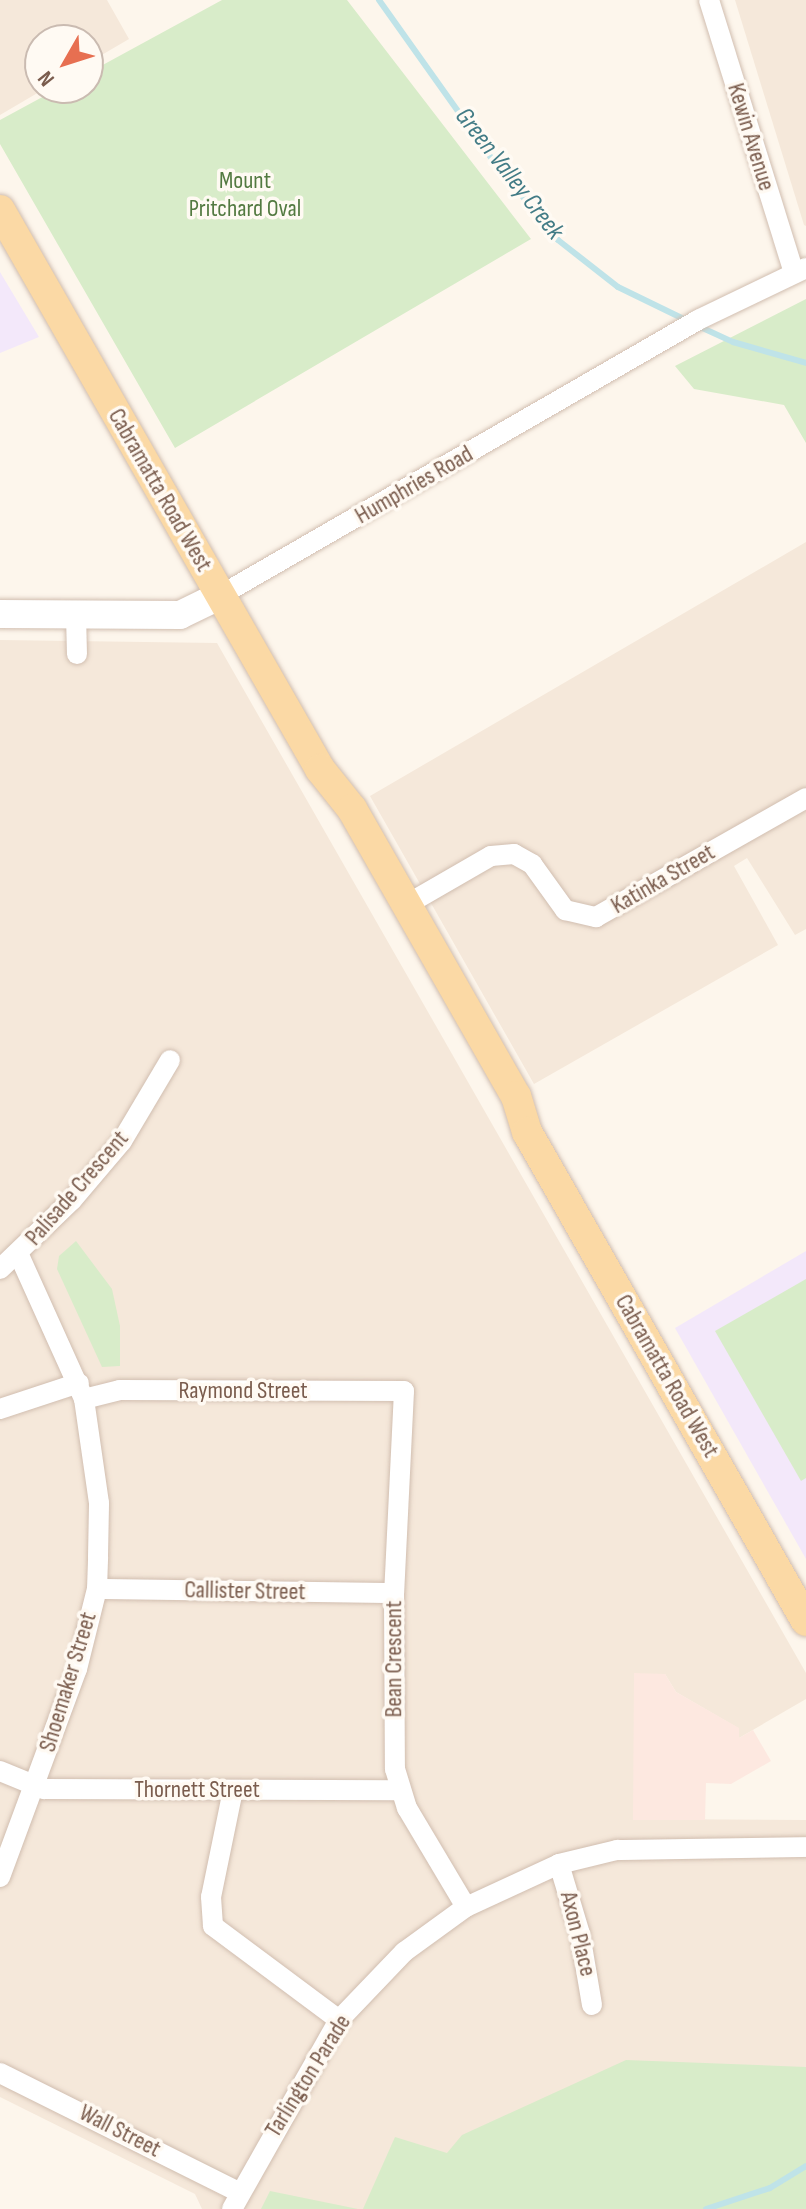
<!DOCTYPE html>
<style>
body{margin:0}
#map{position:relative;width:806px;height:2209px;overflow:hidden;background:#fdf6ec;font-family:"Sofia Sans Condensed",sans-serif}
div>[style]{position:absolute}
.residential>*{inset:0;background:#f5e8da}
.commercial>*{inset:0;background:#fde8e0}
.education>*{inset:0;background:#f3e8fa}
.green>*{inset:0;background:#d8ecc9}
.stream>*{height:6px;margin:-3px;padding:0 3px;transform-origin:3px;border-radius:3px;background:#bfe3e8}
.roads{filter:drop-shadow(0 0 2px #d1beb0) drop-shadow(0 0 2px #d1beb0)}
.street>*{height:20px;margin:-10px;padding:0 10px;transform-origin:10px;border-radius:10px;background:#fff}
.secondary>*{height:28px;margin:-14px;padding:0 14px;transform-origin:14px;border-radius:14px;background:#fff}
.primary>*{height:30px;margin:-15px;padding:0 15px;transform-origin:15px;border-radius:15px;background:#fbd9a5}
span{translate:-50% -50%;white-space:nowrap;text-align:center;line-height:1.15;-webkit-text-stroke:7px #fffaf3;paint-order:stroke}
.street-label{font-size:24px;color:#7a5c4d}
.park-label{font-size:24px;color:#537a41}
.water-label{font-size:26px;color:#437c86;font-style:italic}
.north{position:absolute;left:24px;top:24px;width:80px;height:80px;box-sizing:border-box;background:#fffaf3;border:2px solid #cabbb1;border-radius:50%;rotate:231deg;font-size:22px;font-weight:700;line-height:32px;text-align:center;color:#7a5c4d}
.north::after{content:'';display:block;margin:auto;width:28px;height:36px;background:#e76f51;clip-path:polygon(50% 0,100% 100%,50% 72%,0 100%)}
</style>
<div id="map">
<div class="residential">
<i style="clip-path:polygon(0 0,107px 0,129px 39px,88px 63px,88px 40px,40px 40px,40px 88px,46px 88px,0 115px)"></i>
<i style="clip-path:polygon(735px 0,806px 0,806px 226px,804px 225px)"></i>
<i style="clip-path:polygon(806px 542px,806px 929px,795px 935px,747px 858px,734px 866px,778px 945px,534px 1084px,370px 796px)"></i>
<i style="clip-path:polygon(0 640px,217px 643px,806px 1673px,806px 1699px,739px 1738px,738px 1728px,676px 1692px,665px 1674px,633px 1819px,806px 1820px,806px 2209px,202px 2209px,195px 2194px,0 2097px)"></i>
</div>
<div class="commercial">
<i style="clip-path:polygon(634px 1673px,665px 1674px,676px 1692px,739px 1728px,739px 1738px,753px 1730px,771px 1761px,731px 1784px,706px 1783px,705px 1820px,633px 1820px)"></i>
</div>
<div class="education">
<i style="clip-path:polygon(0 272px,39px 337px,0 353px)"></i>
<i style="clip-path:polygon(806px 1251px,806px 1559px,675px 1328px)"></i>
</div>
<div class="green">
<i style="clip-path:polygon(222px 0,347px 0,531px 239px,175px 448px,0 144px,0 120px,59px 88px,88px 88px,88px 73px)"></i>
<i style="clip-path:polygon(806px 299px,806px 443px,784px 405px,694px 389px,675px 366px)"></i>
<i style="clip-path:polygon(76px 1241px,112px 1289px,120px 1326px,120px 1366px,102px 1367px,57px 1269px,59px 1256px)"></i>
<i style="clip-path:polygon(806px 1279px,806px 1478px,801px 1481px,715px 1331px)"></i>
<i style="clip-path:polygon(626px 2060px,806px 2067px,806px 2209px,363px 2209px,395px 2137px,447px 2153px,462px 2135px)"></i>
<i style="clip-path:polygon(270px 2191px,358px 2209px,261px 2209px)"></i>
</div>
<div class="stream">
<i style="left:379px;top:0;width:195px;rotate:54.6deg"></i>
<i style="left:492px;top:159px;width:104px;rotate:50.8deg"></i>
<i style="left:558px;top:240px;width:76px;rotate:38.1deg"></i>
<i style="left:618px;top:287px;width:76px;rotate:25.9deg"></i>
<i style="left:696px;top:325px;width:41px;rotate:24.7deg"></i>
<i style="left:733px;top:342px;width:76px;rotate:16deg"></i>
<i style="left:706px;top:2209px;width:67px;rotate:-18.2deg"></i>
<i style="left:770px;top:2188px;width:42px;rotate:-31.4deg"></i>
</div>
<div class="roads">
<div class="street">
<i style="left:709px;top:0;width:286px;rotate:72.7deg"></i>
<i style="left:221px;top:595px;width:551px;rotate:-29.96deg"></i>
<i style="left:698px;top:320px;width:120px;rotate:-25.7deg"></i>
<i style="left:76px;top:614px;width:40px;rotate:88.6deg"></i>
<i style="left:406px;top:905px;width:98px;rotate:-30deg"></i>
<i style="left:491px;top:856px;width:23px;rotate:-5deg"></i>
<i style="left:514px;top:854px;width:21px;rotate:29deg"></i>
<i style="left:532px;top:864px;width:57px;rotate:54.3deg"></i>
<i style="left:565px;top:910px;width:32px;rotate:13deg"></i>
<i style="left:596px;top:917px;width:241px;rotate:-29.5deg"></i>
<i style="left:0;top:1269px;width:100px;rotate:-43.8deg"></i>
<i style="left:72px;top:1200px;width:77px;rotate:-49.7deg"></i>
<i style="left:122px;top:1141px;width:94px;rotate:-59.3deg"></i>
<i style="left:84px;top:1399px;width:37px;rotate:-14deg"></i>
<i style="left:120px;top:1390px;width:284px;rotate:0.2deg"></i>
<i style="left:404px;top:1391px;width:202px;rotate:92.8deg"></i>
<i style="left:394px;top:1593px;width:176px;rotate:89.7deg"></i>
<i style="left:395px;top:1769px;width:41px;rotate:72.9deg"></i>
<i style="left:407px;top:1808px;width:115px;rotate:59.2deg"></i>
<i style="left:0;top:1409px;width:83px;rotate:-18.2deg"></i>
<i style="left:97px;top:1589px;width:297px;rotate:0.8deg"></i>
<i style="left:0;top:1771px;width:48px;rotate:22.2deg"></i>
<i style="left:44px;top:1789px;width:354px;rotate:0.2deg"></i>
<i style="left:233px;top:1790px;width:109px;rotate:101.6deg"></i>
<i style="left:211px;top:1897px;width:29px;rotate:86deg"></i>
<i style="left:213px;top:1926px;width:157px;rotate:36.7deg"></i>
<i style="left:559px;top:1864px;width:73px;rotate:73.3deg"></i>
<i style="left:580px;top:1934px;width:72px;rotate:80.4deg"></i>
<i style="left:0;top:1877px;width:222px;rotate:-69.7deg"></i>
<i style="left:77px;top:1669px;width:82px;rotate:-76deg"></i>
<i style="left:97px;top:1589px;width:32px;rotate:-88deg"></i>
<i style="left:98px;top:1557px;width:54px;rotate:-88.9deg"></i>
<i style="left:99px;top:1503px;width:105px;rotate:-98.2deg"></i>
<i style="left:84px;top:1399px;width:158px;rotate:-114.3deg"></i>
<i style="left:0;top:2073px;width:267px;rotate:26.5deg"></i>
<i style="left:232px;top:2209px;width:217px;rotate:-60.5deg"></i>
<i style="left:339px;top:2020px;width:94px;rotate:-46.3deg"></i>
<i style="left:404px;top:1952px;width:77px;rotate:-36deg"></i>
<i style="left:466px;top:1907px;width:102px;rotate:-24.8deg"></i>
<i style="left:559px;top:1864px;width:60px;rotate:-13.6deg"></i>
<i style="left:617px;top:1850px;width:189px;rotate:-0.9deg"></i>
</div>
<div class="secondary">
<i style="left:0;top:614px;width:180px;rotate:0.3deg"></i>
<i style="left:180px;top:615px;width:46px;rotate:-26deg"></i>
</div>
<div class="primary">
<i style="left:0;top:210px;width:644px;rotate:60.21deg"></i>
<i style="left:320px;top:769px;width:51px;rotate:51.3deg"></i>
<i style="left:352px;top:809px;width:331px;rotate:60.3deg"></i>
<i style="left:516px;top:1096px;width:38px;rotate:73deg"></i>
<i style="left:527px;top:1132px;width:563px;rotate:60.29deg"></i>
</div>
</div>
<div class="street-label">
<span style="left:751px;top:137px;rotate:73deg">Kewin Avenue</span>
<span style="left:414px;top:485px;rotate:-30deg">Humphries Road</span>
<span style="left:160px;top:490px;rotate:60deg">Cabramatta Road West</span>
<span style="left:663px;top:879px;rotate:-30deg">Katinka Street</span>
<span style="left:77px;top:1188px;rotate:-49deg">Palisade Crescent</span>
<span style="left:667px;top:1376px;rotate:60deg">Cabramatta Road West</span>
<span style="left:243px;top:1391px">Raymond Street</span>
<span style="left:245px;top:1591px;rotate:1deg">Callister Street</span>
<span style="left:394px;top:1659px;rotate:-90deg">Bean Crescent</span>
<span style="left:68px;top:1682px;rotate:-73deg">Shoemaker Street</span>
<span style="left:197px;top:1790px">Thornett Street</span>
<span style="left:578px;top:1934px;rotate:76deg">Axon Place</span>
<span style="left:308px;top:2076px;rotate:-58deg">Tarlington Parade</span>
<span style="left:120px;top:2131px;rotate:27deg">Wall Street</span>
</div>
<div class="park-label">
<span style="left:245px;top:195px">Mount<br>Pritchard Oval</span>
</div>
<div class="water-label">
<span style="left:509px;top:174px;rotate:52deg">Green Valley Creek</span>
</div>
<div class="north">N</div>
</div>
